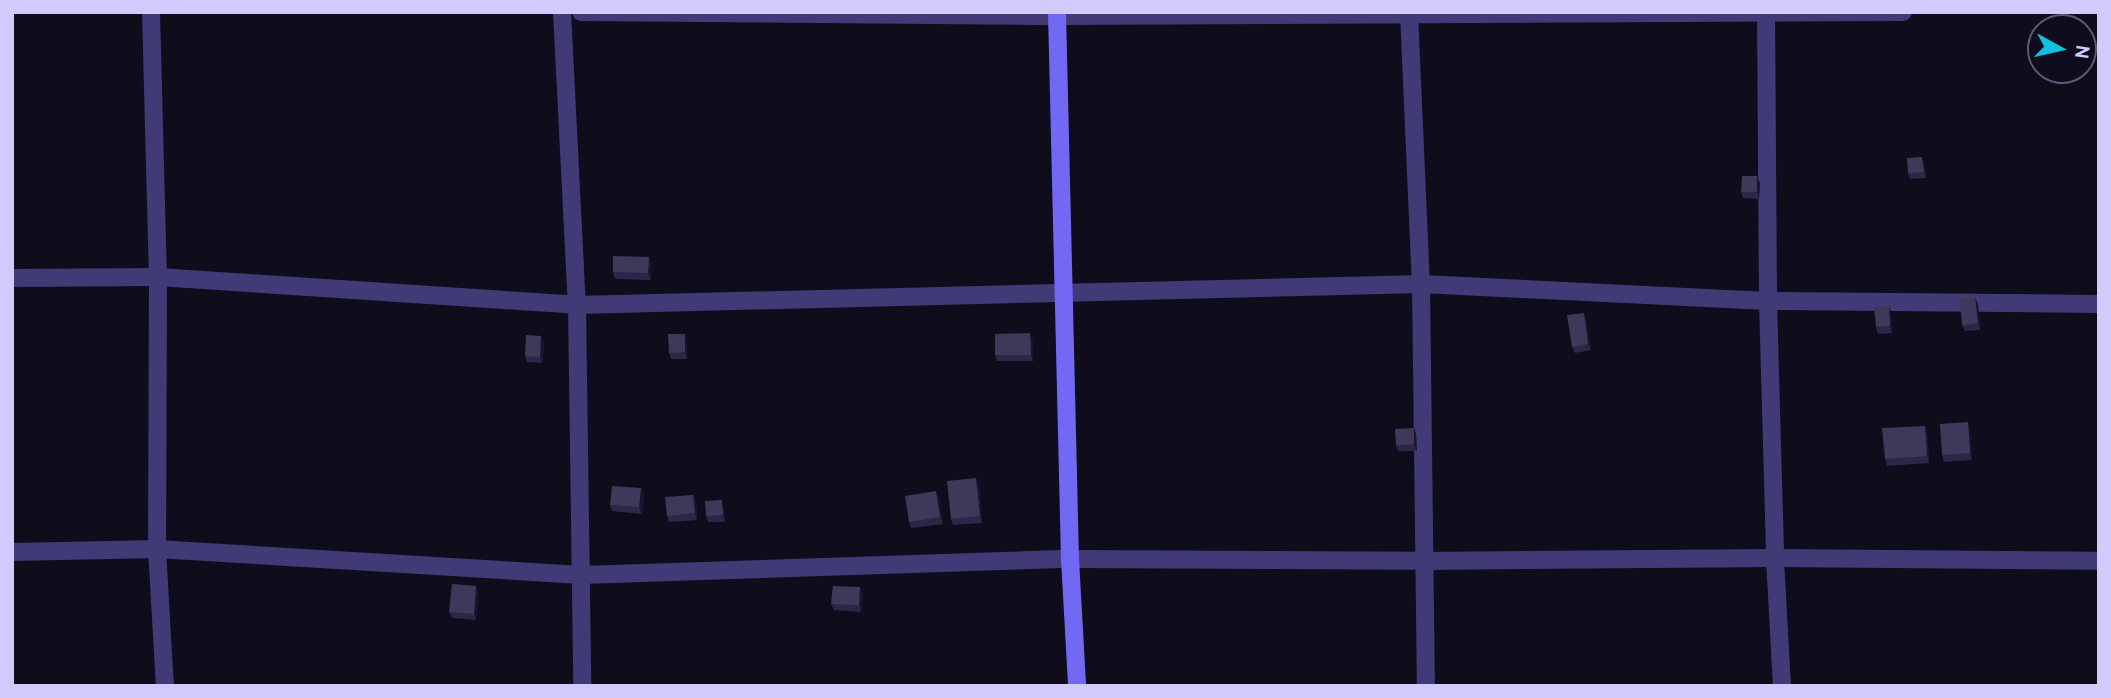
<!DOCTYPE html>
<style>
body{margin:0}
#map{position:relative;width:2111px;height:698px;overflow:hidden;background:#0f0c1b;font-family:Overpass,sans-serif}
div>[style]{position:absolute}
.street>*{height:18px;margin:-9px;padding:0 9px;transform-origin:9px;border-radius:9px;background:#403b76}
.secondary>*{height:18px;margin:-9px;padding:0 9px;transform-origin:9px;border-radius:9px;background:#7368f3}
.wall>*{inset:0;background:#2e2648}
.shaded-wall>*{inset:0;background:#1a142e}
.building>*{inset:0;background:#40385b}
span{translate:-50% -50%;white-space:nowrap;text-align:center;line-height:1.15;-webkit-text-stroke:7px #0f0c1b;paint-order:stroke}
.frame{position:absolute;inset:0;border:14px solid #d2cafb;pointer-events:none}
.north{position:absolute;left:2027px;top:14px;width:70px;height:70px;box-sizing:border-box;background:#0f0c1b;border:2px solid #5d5875;border-radius:50%;rotate:98deg;font-size:19px;font-weight:700;line-height:28px;text-align:center;color:#d2cafb}
.north::after{content:'';display:block;margin:auto;width:24px;height:32px;background:#11c0e0;clip-path:polygon(50% 0,100% 100%,50% 72%,0 100%)}
</style>
<div id="map">
<div class="street">
<i style="left:151px;top:12px;width:265px;rotate:88.5deg"></i>
<i style="left:158px;top:277px;width:272px;rotate:90.2deg"></i>
<i style="left:157px;top:549px;width:137px;rotate:86.7deg"></i>
<i style="left:562px;top:12px;width:293px;rotate:87.1deg"></i>
<i style="left:577px;top:305px;width:381px;rotate:89.2deg"></i>
<i style="left:581px;top:12px;width:476px;rotate:0.5deg"></i>
<i style="left:1057px;top:16px;width:846px;rotate:-0.27deg"></i>
<i style="left:1409px;top:12px;width:272px;rotate:87.5deg"></i>
<i style="left:1421px;top:284px;width:402px;rotate:89.3deg"></i>
<i style="left:1766px;top:12px;width:289px;rotate:89.6deg"></i>
<i style="left:1768px;top:301px;width:257px;rotate:88.4deg"></i>
<i style="left:1775px;top:558px;width:128px;rotate:86.9deg"></i>
<i style="left:12px;top:278px;width:146px;rotate:-0.4deg"></i>
<i style="left:158px;top:277px;width:420px;rotate:3.8deg"></i>
<i style="left:577px;top:305px;width:844px;rotate:-1.43deg"></i>
<i style="left:1421px;top:284px;width:347px;rotate:2.8deg"></i>
<i style="left:1768px;top:301px;width:331px;rotate:0.5deg"></i>
<i style="left:12px;top:552px;width:145px;rotate:-1.2deg"></i>
<i style="left:157px;top:549px;width:425px;rotate:3.5deg"></i>
<i style="left:581px;top:575px;width:489px;rotate:-1.9deg"></i>
<i style="left:1070px;top:559px;width:352px;rotate:0.3deg"></i>
<i style="left:1422px;top:561px;width:353px;rotate:-0.5deg"></i>
<i style="left:1775px;top:558px;width:324px;rotate:0.5deg"></i>
</div>
<div class="secondary">
<i style="left:1057px;top:12px;width:547px;rotate:88.64deg"></i>
<i style="left:1070px;top:559px;width:127px;rotate:86.8deg"></i>
</div>
<div class="wall">
<i style="clip-path:polygon(1925px 164px,1926px 178px,1910px 179px,1908px 173px)"></i>
<i style="clip-path:polygon(1760px 183px,1759px 199px,1743px 198px,1741px 192px)"></i>
<i style="clip-path:polygon(651px 263px,651px 280px,615px 279px,613px 272px)"></i>
<i style="clip-path:polygon(1978px 304px,1980px 330px,1965px 331px,1962px 325px)"></i>
<i style="clip-path:polygon(1891px 313px,1892px 333px,1878px 334px,1876px 327px)"></i>
<i style="clip-path:polygon(1586px 319px,1591px 350px,1575px 353px,1572px 347px)"></i>
<i style="clip-path:polygon(687px 340px,687px 359px,671px 359px,669px 353px)"></i>
<i style="clip-path:polygon(1033px 340px,1033px 361px,997px 361px,995px 355px)"></i>
<i style="clip-path:polygon(544px 343px,542px 363px,527px 362px,525px 356px)"></i>
<i style="clip-path:polygon(1414px 428px,1416px 434px,1417px 451px,1398px 451px,1396px 445px)"></i>
<i style="clip-path:polygon(1970px 428px,1972px 460px,1944px 462px,1942px 455px)"></i>
<i style="clip-path:polygon(1927px 432px,1929px 463px,1887px 466px,1885px 459px)"></i>
<i style="clip-path:polygon(979px 485px,982px 523px,953px 525px,951px 519px)"></i>
<i style="clip-path:polygon(641px 488px,644px 495px,642px 514px,612px 511px,610px 505px)"></i>
<i style="clip-path:polygon(693px 495px,696px 501px,697px 520px,669px 522px,667px 516px)"></i>
<i style="clip-path:polygon(939px 498px,943px 524px,911px 528px,909px 522px)"></i>
<i style="clip-path:polygon(724px 507px,725px 522px,708px 522px,706px 516px)"></i>
<i style="clip-path:polygon(476px 586px,478px 592px,476px 620px,452px 618px,449px 612px)"></i>
<i style="clip-path:polygon(863px 594px,861px 612px,834px 610px,831px 604px)"></i>
</div>
<div class="shaded-wall">
<i style="clip-path:polygon(1922px 157px,1925px 164px,1926px 178px,1924px 172px)"></i>
<i style="clip-path:polygon(1757px 176px,1760px 183px,1759px 199px,1757px 192px)"></i>
<i style="clip-path:polygon(649px 257px,651px 263px,651px 280px,648px 273px)"></i>
<i style="clip-path:polygon(1975px 297px,1978px 304px,1980px 330px,1978px 323px)"></i>
<i style="clip-path:polygon(1889px 306px,1891px 313px,1892px 333px,1890px 326px)"></i>
<i style="clip-path:polygon(1584px 313px,1586px 319px,1591px 350px,1588px 344px)"></i>
<i style="clip-path:polygon(1030px 333px,1033px 340px,1033px 361px,1031px 355px)"></i>
<i style="clip-path:polygon(685px 334px,687px 340px,687px 359px,685px 352px)"></i>
<i style="clip-path:polygon(541px 336px,544px 343px,542px 363px,540px 357px)"></i>
<i style="clip-path:polygon(1968px 422px,1970px 428px,1972px 460px,1970px 453px)"></i>
<i style="clip-path:polygon(1925px 426px,1927px 432px,1929px 463px,1927px 456px)"></i>
<i style="clip-path:polygon(1414px 428px,1416px 434px,1417px 451px,1414px 444px)"></i>
<i style="clip-path:polygon(976px 478px,979px 485px,982px 523px,980px 516px)"></i>
<i style="clip-path:polygon(641px 488px,644px 495px,642px 514px,639px 507px)"></i>
<i style="clip-path:polygon(936px 491px,939px 498px,943px 524px,940px 517px)"></i>
<i style="clip-path:polygon(693px 495px,696px 501px,697px 520px,695px 513px)"></i>
<i style="clip-path:polygon(722px 500px,724px 507px,725px 522px,723px 515px)"></i>
<i style="clip-path:polygon(476px 586px,478px 592px,476px 620px,474px 614px)"></i>
<i style="clip-path:polygon(860px 587px,863px 594px,861px 612px,859px 605px)"></i>
</div>
<div class="building">
<i style="clip-path:polygon(1922px 157px,1924px 172px,1908px 173px,1907px 158px)"></i>
<i style="clip-path:polygon(1742px 176px,1757px 176px,1757px 192px,1741px 192px)"></i>
<i style="clip-path:polygon(613px 256px,649px 257px,648px 273px,613px 272px)"></i>
<i style="clip-path:polygon(1975px 297px,1978px 323px,1962px 325px,1960px 299px)"></i>
<i style="clip-path:polygon(1889px 306px,1890px 326px,1876px 327px,1874px 307px)"></i>
<i style="clip-path:polygon(1584px 313px,1588px 344px,1572px 347px,1567px 315px)"></i>
<i style="clip-path:polygon(1030px 333px,1031px 355px,995px 355px,995px 334px)"></i>
<i style="clip-path:polygon(668px 334px,685px 334px,685px 352px,669px 353px)"></i>
<i style="clip-path:polygon(526px 335px,541px 336px,540px 357px,525px 356px)"></i>
<i style="clip-path:polygon(1968px 422px,1970px 453px,1942px 455px,1940px 424px)"></i>
<i style="clip-path:polygon(1925px 426px,1927px 456px,1885px 459px,1882px 428px)"></i>
<i style="clip-path:polygon(1414px 428px,1414px 444px,1396px 445px,1395px 429px)"></i>
<i style="clip-path:polygon(976px 478px,980px 516px,951px 519px,947px 481px)"></i>
<i style="clip-path:polygon(612px 486px,641px 488px,639px 507px,610px 505px)"></i>
<i style="clip-path:polygon(936px 491px,940px 517px,909px 522px,905px 496px)"></i>
<i style="clip-path:polygon(693px 495px,695px 513px,667px 516px,665px 497px)"></i>
<i style="clip-path:polygon(722px 500px,723px 515px,706px 516px,705px 501px)"></i>
<i style="clip-path:polygon(452px 584px,476px 586px,474px 614px,449px 612px)"></i>
<i style="clip-path:polygon(833px 586px,860px 587px,859px 605px,831px 604px)"></i>
</div>
<div class="frame"></div>
<div class="north">N</div>
</div>
